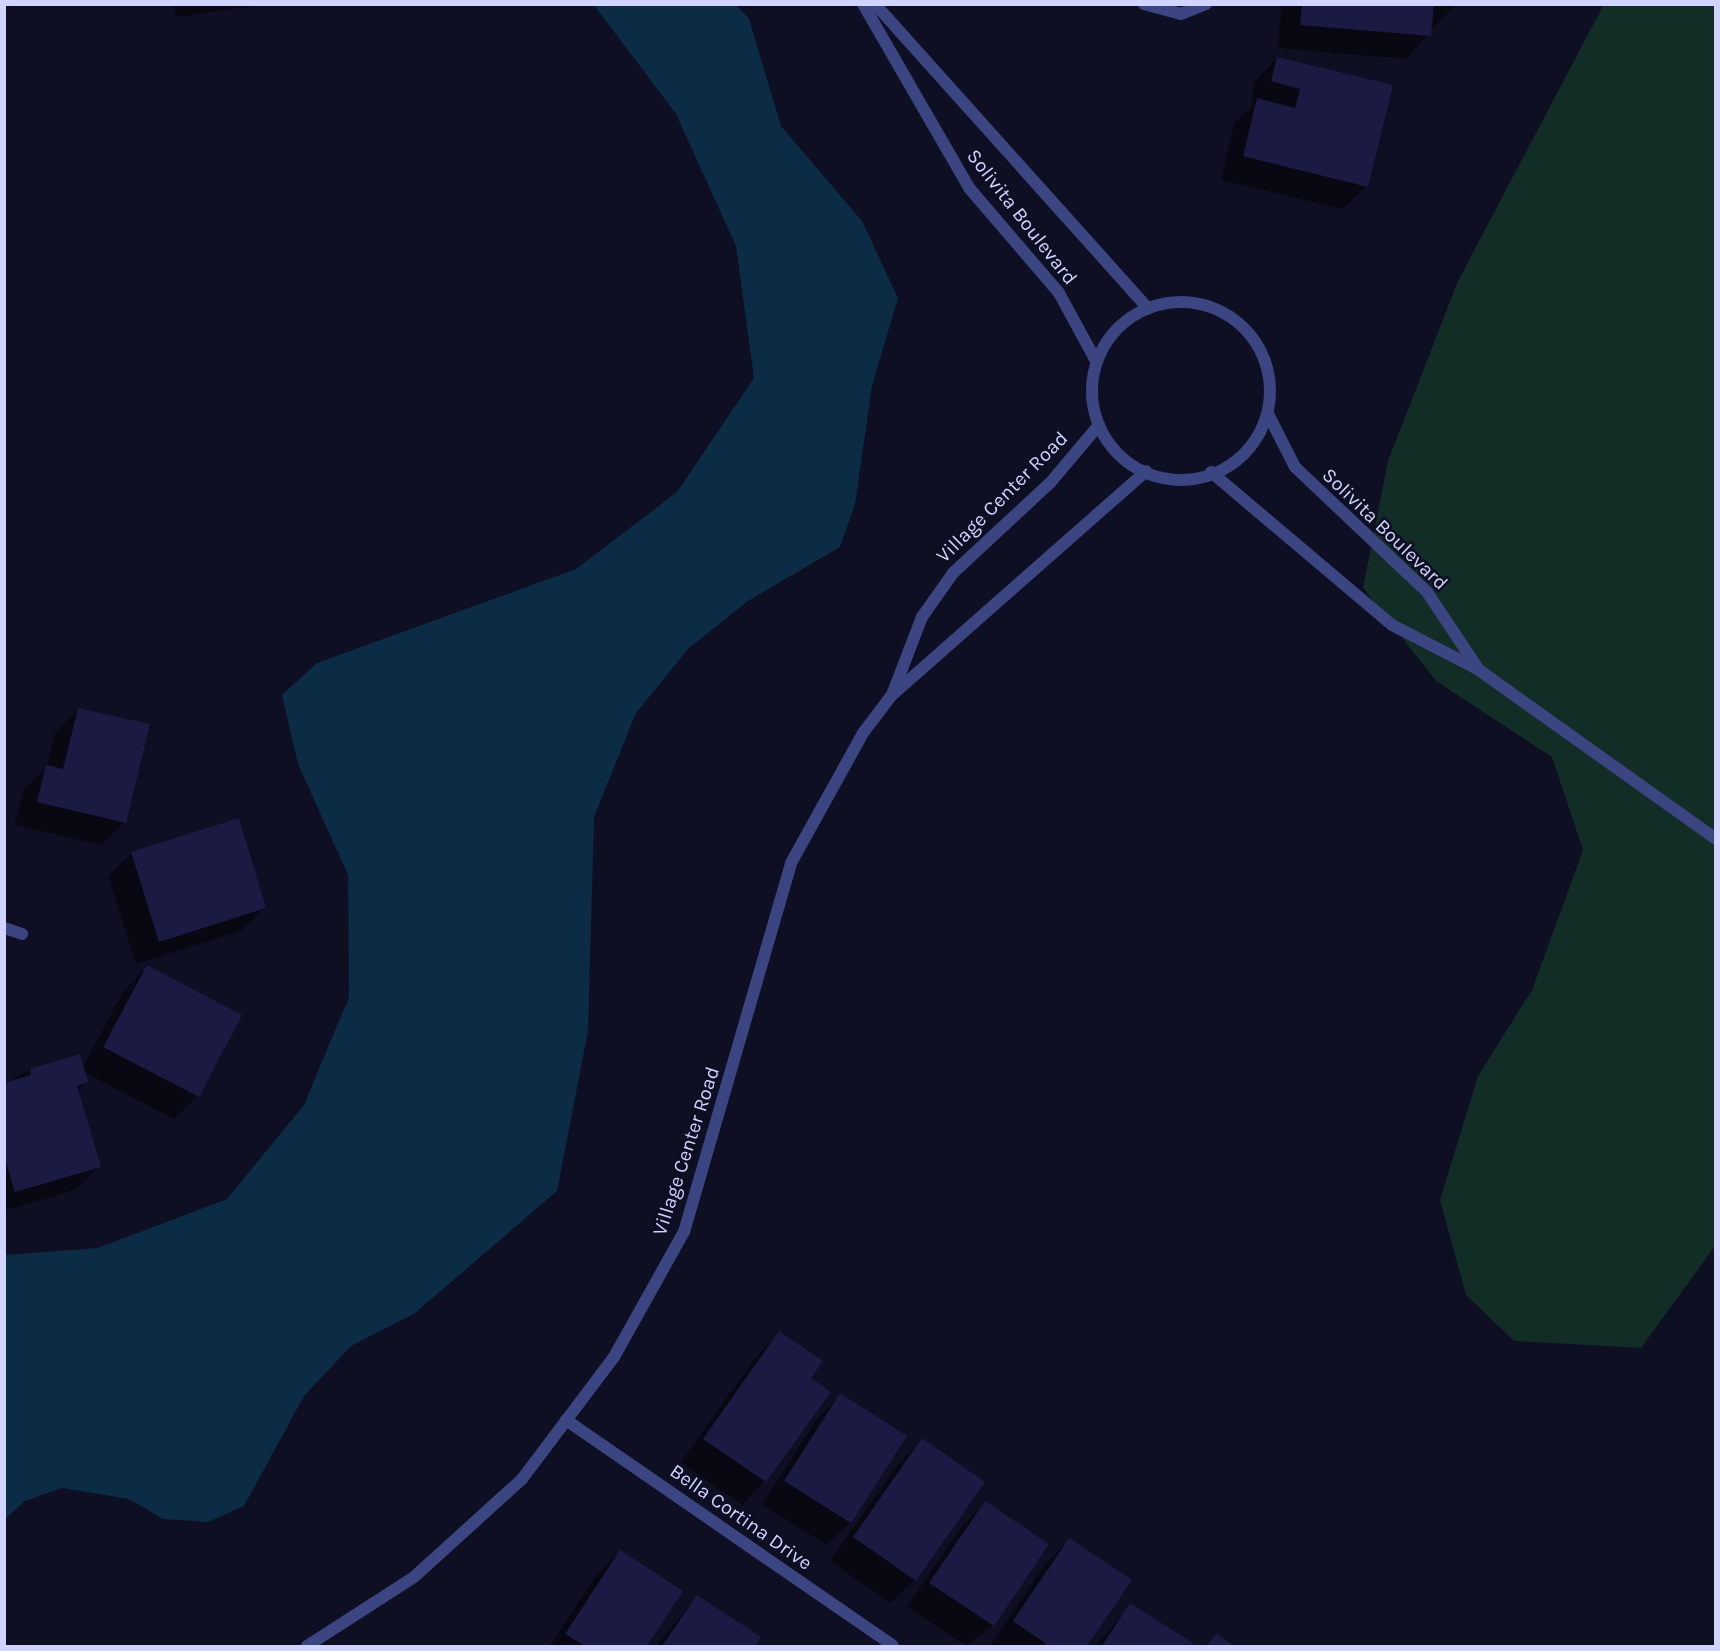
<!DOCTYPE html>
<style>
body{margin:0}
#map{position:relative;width:1720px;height:1651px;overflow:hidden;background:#0e0f23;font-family:Karla,sans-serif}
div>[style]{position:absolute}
.green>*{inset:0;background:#112d26}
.water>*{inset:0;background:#0c2b44}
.shadow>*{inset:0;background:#0007}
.building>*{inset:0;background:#1a1a43}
.street>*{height:12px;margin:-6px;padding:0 6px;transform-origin:6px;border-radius:6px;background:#3a4581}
.street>.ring{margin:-6px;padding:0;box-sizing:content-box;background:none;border:12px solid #3a4581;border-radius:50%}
span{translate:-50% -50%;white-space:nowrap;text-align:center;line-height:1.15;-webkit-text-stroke:5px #0e0f23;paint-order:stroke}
.street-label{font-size:20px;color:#d0d4fe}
.frame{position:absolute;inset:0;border:6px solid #d0d4fe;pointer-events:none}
</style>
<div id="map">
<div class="green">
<i style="clip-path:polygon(1604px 4px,1715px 5px,1715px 1246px,1641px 1348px,1514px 1341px,1466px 1295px,1440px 1200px,1478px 1076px,1532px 990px,1583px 850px,1552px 757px,1436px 681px,1363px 588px,1388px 461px,1458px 281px)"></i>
</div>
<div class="water">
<i style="clip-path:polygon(594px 5px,736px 5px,749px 19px,781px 126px,862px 221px,898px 298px,872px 386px,855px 504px,840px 547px,748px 601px,688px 649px,636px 713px,594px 817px,588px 1031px,557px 1191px,415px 1313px,351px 1346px,304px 1396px,244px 1506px,208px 1522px,163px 1519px,129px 1499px,62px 1488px,25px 1501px,5px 1519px,5px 1255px,98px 1248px,227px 1199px,304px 1105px,349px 997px,348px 875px,298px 764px,282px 695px,317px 663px,576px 569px,677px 492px,754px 378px,736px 246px,676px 114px)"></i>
</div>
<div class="shadow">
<i style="clip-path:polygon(174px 4px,268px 4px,176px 17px)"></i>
<i style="clip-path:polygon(1282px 4px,1456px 4px,1406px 59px,1277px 48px)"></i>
<i style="clip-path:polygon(1277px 58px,1391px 86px,1366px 186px,1343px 209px,1221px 180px,1234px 123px,1252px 106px,1254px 82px)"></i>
<i style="clip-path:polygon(78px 709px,125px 822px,101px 845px,15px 825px,23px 791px,47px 767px,55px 733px)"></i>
<i style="clip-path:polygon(132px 853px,265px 908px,241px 931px,136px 964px,108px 876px)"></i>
<i style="clip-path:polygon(147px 967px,198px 1096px,174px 1119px,83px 1072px,86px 1082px,77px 1091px,99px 1166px,75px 1190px,4px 1211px,4px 1084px,30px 1070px,82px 1068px,124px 990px)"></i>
<i style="clip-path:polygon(780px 1333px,809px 1378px,765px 1481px,742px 1505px,681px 1462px,756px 1357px)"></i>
<i style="clip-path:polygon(840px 1395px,850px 1522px,827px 1545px,762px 1505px,817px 1419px)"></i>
<i style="clip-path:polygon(922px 1440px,915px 1580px,891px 1603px,830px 1561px,899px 1463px)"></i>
<i style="clip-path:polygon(985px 1503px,1047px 1544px,993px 1625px,966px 1646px,907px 1607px,962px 1526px)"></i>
<i style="clip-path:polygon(1069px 1540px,1130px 1580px,1085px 1646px,991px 1645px,1046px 1563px)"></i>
<i style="clip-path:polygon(620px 1552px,681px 1591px,645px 1646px,550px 1646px,596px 1575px)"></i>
<i style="clip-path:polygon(697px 1597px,759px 1638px,753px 1646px,656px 1646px)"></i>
<i style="clip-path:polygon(1131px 1605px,1191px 1643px,1189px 1646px,1095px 1646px)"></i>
</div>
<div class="building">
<i style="clip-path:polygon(1302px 4px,1434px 4px,1431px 36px,1300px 25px)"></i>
<i style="clip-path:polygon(1277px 57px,1393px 85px,1368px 187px,1243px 156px,1257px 98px,1295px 108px,1300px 89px,1271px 81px)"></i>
<i style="clip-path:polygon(78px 708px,150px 724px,126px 823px,37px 802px,46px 765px,63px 769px)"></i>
<i style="clip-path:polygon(239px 818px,266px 908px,159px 942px,131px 852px)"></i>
<i style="clip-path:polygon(147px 965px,242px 1015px,199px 1097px,103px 1047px)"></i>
<i style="clip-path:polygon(80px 1054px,88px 1082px,77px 1086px,101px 1167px,15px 1192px,4px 1156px,4px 1083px,31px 1075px,30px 1069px)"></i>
<i style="clip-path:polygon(779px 1331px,823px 1361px,811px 1378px,831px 1392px,766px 1482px,703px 1439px)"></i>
<i style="clip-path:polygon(840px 1393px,907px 1436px,851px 1523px,784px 1481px)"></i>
<i style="clip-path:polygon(922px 1438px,985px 1482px,916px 1581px,853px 1537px)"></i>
<i style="clip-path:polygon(985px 1501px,1049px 1544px,994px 1626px,929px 1583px)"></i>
<i style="clip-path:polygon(1069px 1538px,1132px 1580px,1087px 1646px,1042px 1646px,1045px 1643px,1013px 1621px)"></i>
<i style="clip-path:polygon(620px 1550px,683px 1591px,647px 1646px,585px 1646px,565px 1634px)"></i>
<i style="clip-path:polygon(697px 1595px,761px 1637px,755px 1646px,662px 1646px)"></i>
<i style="clip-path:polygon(1130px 1603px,1193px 1643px,1191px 1646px,1102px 1646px)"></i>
<i style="clip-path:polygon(1216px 1634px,1235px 1646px,1207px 1646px)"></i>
</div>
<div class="street">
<i style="left:863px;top:4px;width:214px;rotate:60deg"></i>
<i style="left:970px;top:189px;width:137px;rotate:49.4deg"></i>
<i style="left:1059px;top:293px;width:77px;rotate:61.4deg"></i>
<i style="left:875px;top:4px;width:409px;rotate:48.1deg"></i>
<i style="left:1144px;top:4px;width:38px;rotate:15deg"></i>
<i style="left:1181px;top:14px;width:27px;rotate:-22deg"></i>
<i class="ring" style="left:1092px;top:302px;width:166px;height:166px"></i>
<i style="left:1268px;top:414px;width:59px;rotate:63deg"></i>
<i style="left:1295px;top:467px;width:182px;rotate:43.4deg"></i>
<i style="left:1427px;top:592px;width:90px;rotate:56.3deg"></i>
<i style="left:1211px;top:472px;width:237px;rotate:40.2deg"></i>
<i style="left:1392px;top:625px;width:98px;rotate:27.3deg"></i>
<i style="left:1479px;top:670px;width:291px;rotate:35.5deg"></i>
<i style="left:892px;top:695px;width:84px;rotate:-69deg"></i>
<i style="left:922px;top:617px;width:54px;rotate:-54.8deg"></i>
<i style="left:953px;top:573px;width:132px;rotate:-42.9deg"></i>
<i style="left:1050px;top:483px;width:76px;rotate:-49.8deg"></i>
<i style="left:4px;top:928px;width:19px;rotate:18deg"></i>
<i style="left:566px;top:1420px;width:397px;rotate:34.6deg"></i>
<i style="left:307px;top:1646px;width:127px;rotate:-32.8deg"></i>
<i style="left:414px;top:1577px;width:146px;rotate:-42.2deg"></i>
<i style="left:522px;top:1479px;width:153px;rotate:-53deg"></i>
<i style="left:614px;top:1357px;width:143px;rotate:-60.8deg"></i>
<i style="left:684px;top:1232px;width:384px;rotate:-73.8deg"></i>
<i style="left:791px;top:863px;width:149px;rotate:-61deg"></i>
<i style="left:863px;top:733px;width:46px;rotate:-52.9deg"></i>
<i style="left:891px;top:696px;width:340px;rotate:-41.4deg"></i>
</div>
<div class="street-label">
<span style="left:1022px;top:217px;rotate:52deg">Solivita Boulevard</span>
<span style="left:1002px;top:497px;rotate:-45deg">Village Center Road</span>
<span style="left:1385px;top:529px;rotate:44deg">Solivita Boulevard</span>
<span style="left:686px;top:1151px;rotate:-72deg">Village Center Road</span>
<span style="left:741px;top:1517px;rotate:35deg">Bella Cortina Drive</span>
</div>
<div class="frame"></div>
</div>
